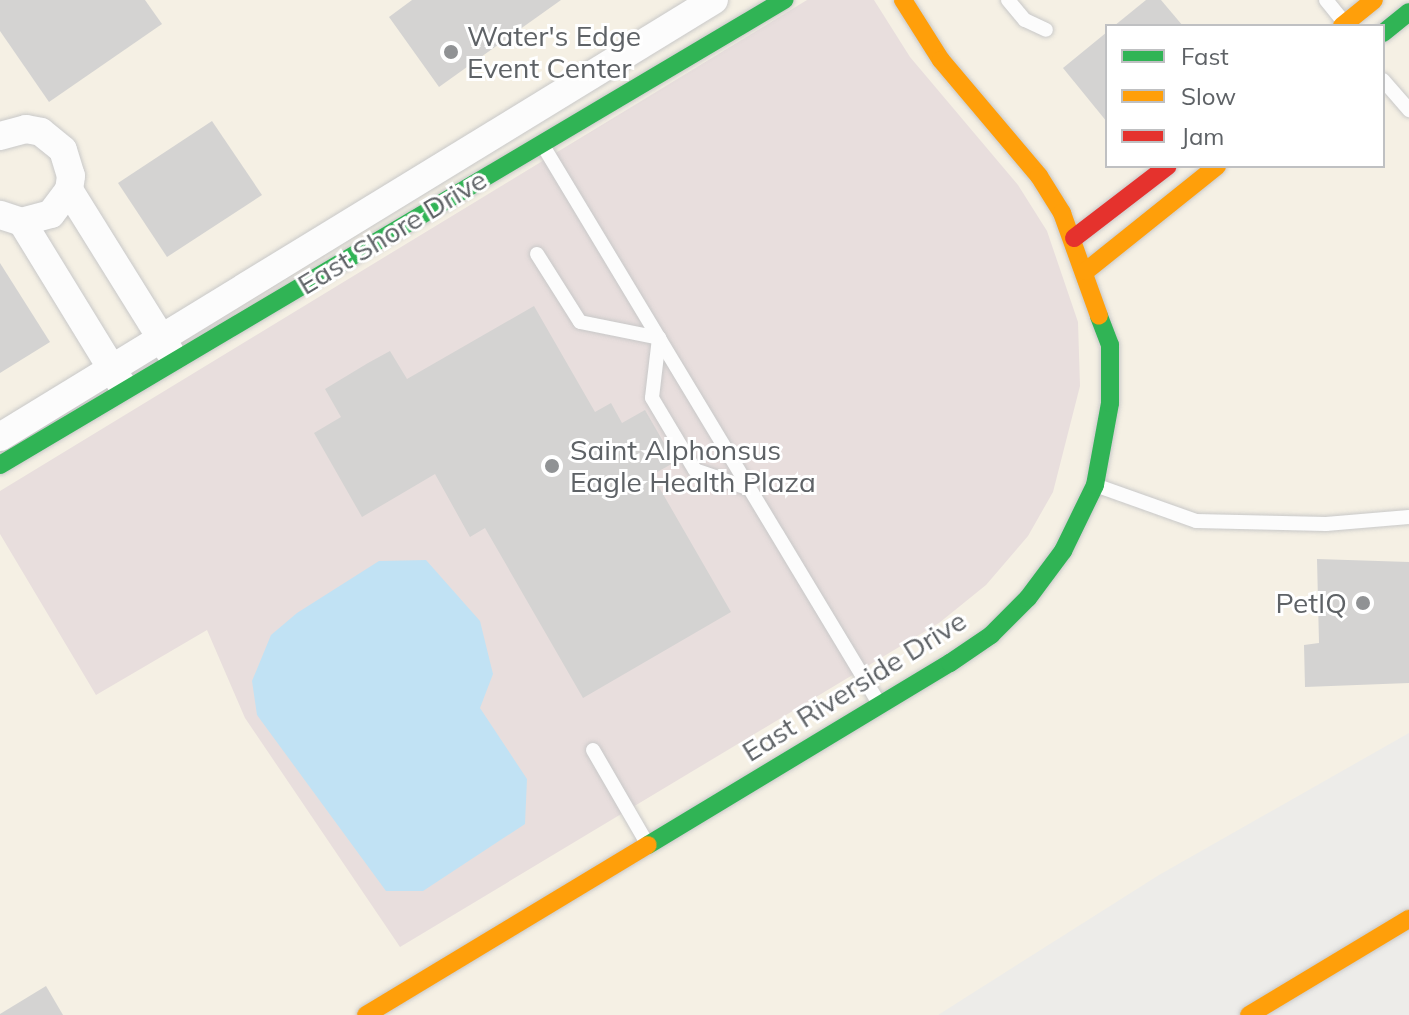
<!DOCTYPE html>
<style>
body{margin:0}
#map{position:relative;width:1409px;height:1015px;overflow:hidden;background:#edece9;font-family:Mulish,sans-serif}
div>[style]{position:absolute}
.commercial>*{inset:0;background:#f5f0e4}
.medical>*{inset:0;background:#e8dedd}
.water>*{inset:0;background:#c1e2f4}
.building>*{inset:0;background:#d4d3d2}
.roads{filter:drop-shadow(0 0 2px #c8c8c8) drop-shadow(0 0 2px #c8c8c8)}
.lane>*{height:14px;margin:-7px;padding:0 7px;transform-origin:7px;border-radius:7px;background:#fcfcfc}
.street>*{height:28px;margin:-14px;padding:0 14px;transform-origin:14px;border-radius:14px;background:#fcfcfc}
.fast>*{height:18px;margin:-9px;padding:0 9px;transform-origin:9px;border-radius:9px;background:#30b455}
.slow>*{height:18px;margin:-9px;padding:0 9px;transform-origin:9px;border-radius:9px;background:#ff9f0a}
.jam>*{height:18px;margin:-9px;padding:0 9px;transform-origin:9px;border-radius:9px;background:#e5322d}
.dots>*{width:22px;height:22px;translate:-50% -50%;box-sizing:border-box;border:4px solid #fff;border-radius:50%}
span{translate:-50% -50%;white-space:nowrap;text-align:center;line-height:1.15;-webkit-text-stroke:6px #fff;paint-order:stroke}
.poi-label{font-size:28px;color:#5e6266}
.left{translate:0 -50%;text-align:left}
.right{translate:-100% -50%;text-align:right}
.street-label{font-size:28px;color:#5e6266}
.legend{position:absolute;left:1105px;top:24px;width:280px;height:144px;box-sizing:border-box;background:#fff;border:2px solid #bfc0c2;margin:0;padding:10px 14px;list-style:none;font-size:24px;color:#5e6266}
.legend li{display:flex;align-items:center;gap:16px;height:40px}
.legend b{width:40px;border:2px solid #bfc0c2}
</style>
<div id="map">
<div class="commercial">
<i style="clip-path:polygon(evenodd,0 0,1409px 0,1409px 733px,1159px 875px,938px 1015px,0 1015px,0 0,1107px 26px,1383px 26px,1383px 166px,1107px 166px,1107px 26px)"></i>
</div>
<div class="medical">
<i style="clip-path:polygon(807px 0,874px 0,910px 57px,1018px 185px,1047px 231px,1078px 322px,1080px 386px,1053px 492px,1028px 536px,986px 585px,939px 623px,400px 947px,245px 718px,207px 630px,96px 695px,0 534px,0 491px)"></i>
</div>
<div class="water">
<i style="clip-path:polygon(426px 560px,480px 621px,493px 674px,480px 708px,527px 779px,525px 824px,423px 891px,386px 891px,257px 715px,252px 681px,271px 635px,297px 613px,379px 561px)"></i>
</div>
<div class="building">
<i style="clip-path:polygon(0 0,145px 0,162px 24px,49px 102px,0 31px)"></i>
<i style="clip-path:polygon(412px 0,561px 0,439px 87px,389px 17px)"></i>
<i style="clip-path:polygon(1146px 0,1161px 0,1183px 26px,1114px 26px)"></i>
<i style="clip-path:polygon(1107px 32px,1107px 122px,1063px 68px)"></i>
<i style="clip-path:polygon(212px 121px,262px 195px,167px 257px,118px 183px)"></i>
<i style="clip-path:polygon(0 263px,50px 342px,0 373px)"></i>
<i style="clip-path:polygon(534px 306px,595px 412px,611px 403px,622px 423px,645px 410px,675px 462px,652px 475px,731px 612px,583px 698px,485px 528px,470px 537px,435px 474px,362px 517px,314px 433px,341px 417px,325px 389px,368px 363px,390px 351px,407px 379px)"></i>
<i style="clip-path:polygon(1317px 559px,1409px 562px,1409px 683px,1305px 687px,1304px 645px,1319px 643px)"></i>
<i style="clip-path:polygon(46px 986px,63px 1015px,0 1015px,0 1014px)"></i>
</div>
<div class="roads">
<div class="lane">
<i style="left:1008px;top:0;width:26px;rotate:50deg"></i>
<i style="left:1025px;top:20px;width:23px;rotate:25deg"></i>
<i style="left:1326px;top:0;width:28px;rotate:51deg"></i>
<i style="left:1383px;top:80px;width:40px;rotate:49deg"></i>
<i style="left:542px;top:144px;width:655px;rotate:58.93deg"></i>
<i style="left:537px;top:254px;width:80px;rotate:57.7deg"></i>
<i style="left:580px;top:322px;width:81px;rotate:11.4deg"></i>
<i style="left:659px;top:338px;width:60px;rotate:96.7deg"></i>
<i style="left:652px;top:398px;width:84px;rotate:59.2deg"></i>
<i style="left:695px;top:470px;width:58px;rotate:19.1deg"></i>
<i style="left:1095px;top:485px;width:107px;rotate:19.6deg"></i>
<i style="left:1196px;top:521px;width:130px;rotate:1.3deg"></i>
<i style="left:1326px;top:524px;width:83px;rotate:-4.8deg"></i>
<i style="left:593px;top:750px;width:110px;rotate:59.9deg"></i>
</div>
<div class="street">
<i style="left:0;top:136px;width:27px;rotate:-15deg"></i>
<i style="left:26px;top:129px;width:15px;rotate:11deg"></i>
<i style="left:41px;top:132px;width:28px;rotate:39deg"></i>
<i style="left:63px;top:150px;width:27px;rotate:73deg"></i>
<i style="left:71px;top:176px;width:14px;rotate:98deg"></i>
<i style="left:69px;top:190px;width:30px;rotate:127deg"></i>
<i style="left:51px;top:214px;width:30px;rotate:165deg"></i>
<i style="left:22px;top:222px;width:23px;rotate:-162deg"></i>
<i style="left:69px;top:190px;width:191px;rotate:58.1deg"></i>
<i style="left:22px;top:222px;width:191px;rotate:58.5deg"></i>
<i style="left:0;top:437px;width:837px;rotate:-31.47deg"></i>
</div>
<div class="fast">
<i style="left:1383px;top:33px;width:33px;rotate:-39deg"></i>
<i style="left:0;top:465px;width:912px;rotate:-30.67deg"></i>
<i style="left:648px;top:845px;width:353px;rotate:-31.1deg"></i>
<i style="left:950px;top:663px;width:50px;rotate:-34.3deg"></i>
<i style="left:991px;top:635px;width:52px;rotate:-45deg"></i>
<i style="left:1028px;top:598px;width:59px;rotate:-53.3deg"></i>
<i style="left:1063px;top:551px;width:73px;rotate:-64.1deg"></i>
<i style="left:1095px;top:485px;width:83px;rotate:-79.6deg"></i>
<i style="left:1110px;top:403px;width:58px;rotate:-90deg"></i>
<i style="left:1110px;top:345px;width:31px;rotate:-111deg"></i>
</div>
<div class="slow">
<i style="left:903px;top:0;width:71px;rotate:57.7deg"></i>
<i style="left:941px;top:60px;width:152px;rotate:49.8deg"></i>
<i style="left:1039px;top:176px;width:44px;rotate:58.1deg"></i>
<i style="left:1062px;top:213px;width:109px;rotate:70.2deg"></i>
<i style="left:1342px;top:26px;width:41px;rotate:-39.1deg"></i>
<i style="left:1086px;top:271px;width:168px;rotate:-38.7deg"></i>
<i style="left:366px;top:1015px;width:329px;rotate:-31.1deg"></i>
<i style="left:1249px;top:1015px;width:187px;rotate:-31deg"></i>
</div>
<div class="jam">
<i style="left:1074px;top:238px;width:118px;rotate:-37.5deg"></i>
</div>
</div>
<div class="dots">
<i style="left:451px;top:52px;background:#909294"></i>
<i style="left:552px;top:466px;background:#909294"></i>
<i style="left:1363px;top:603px;background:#909294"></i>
</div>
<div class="poi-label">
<span class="left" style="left:467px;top:52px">Water's Edge<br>Event Center</span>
<span class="left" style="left:570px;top:466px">Saint Alphonsus<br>Eagle Health Plaza</span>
<span class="right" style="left:1347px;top:603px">PetIQ</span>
</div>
<div class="street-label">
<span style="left:392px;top:232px;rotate:-31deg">East Shore Drive</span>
<span style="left:854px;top:686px;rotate:-32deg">East Riverside Drive</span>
</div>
<ul class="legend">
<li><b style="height:10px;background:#30b455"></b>Fast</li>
<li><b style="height:10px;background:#ff9f0a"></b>Slow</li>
<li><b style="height:10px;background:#e5322d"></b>Jam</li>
</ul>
</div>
